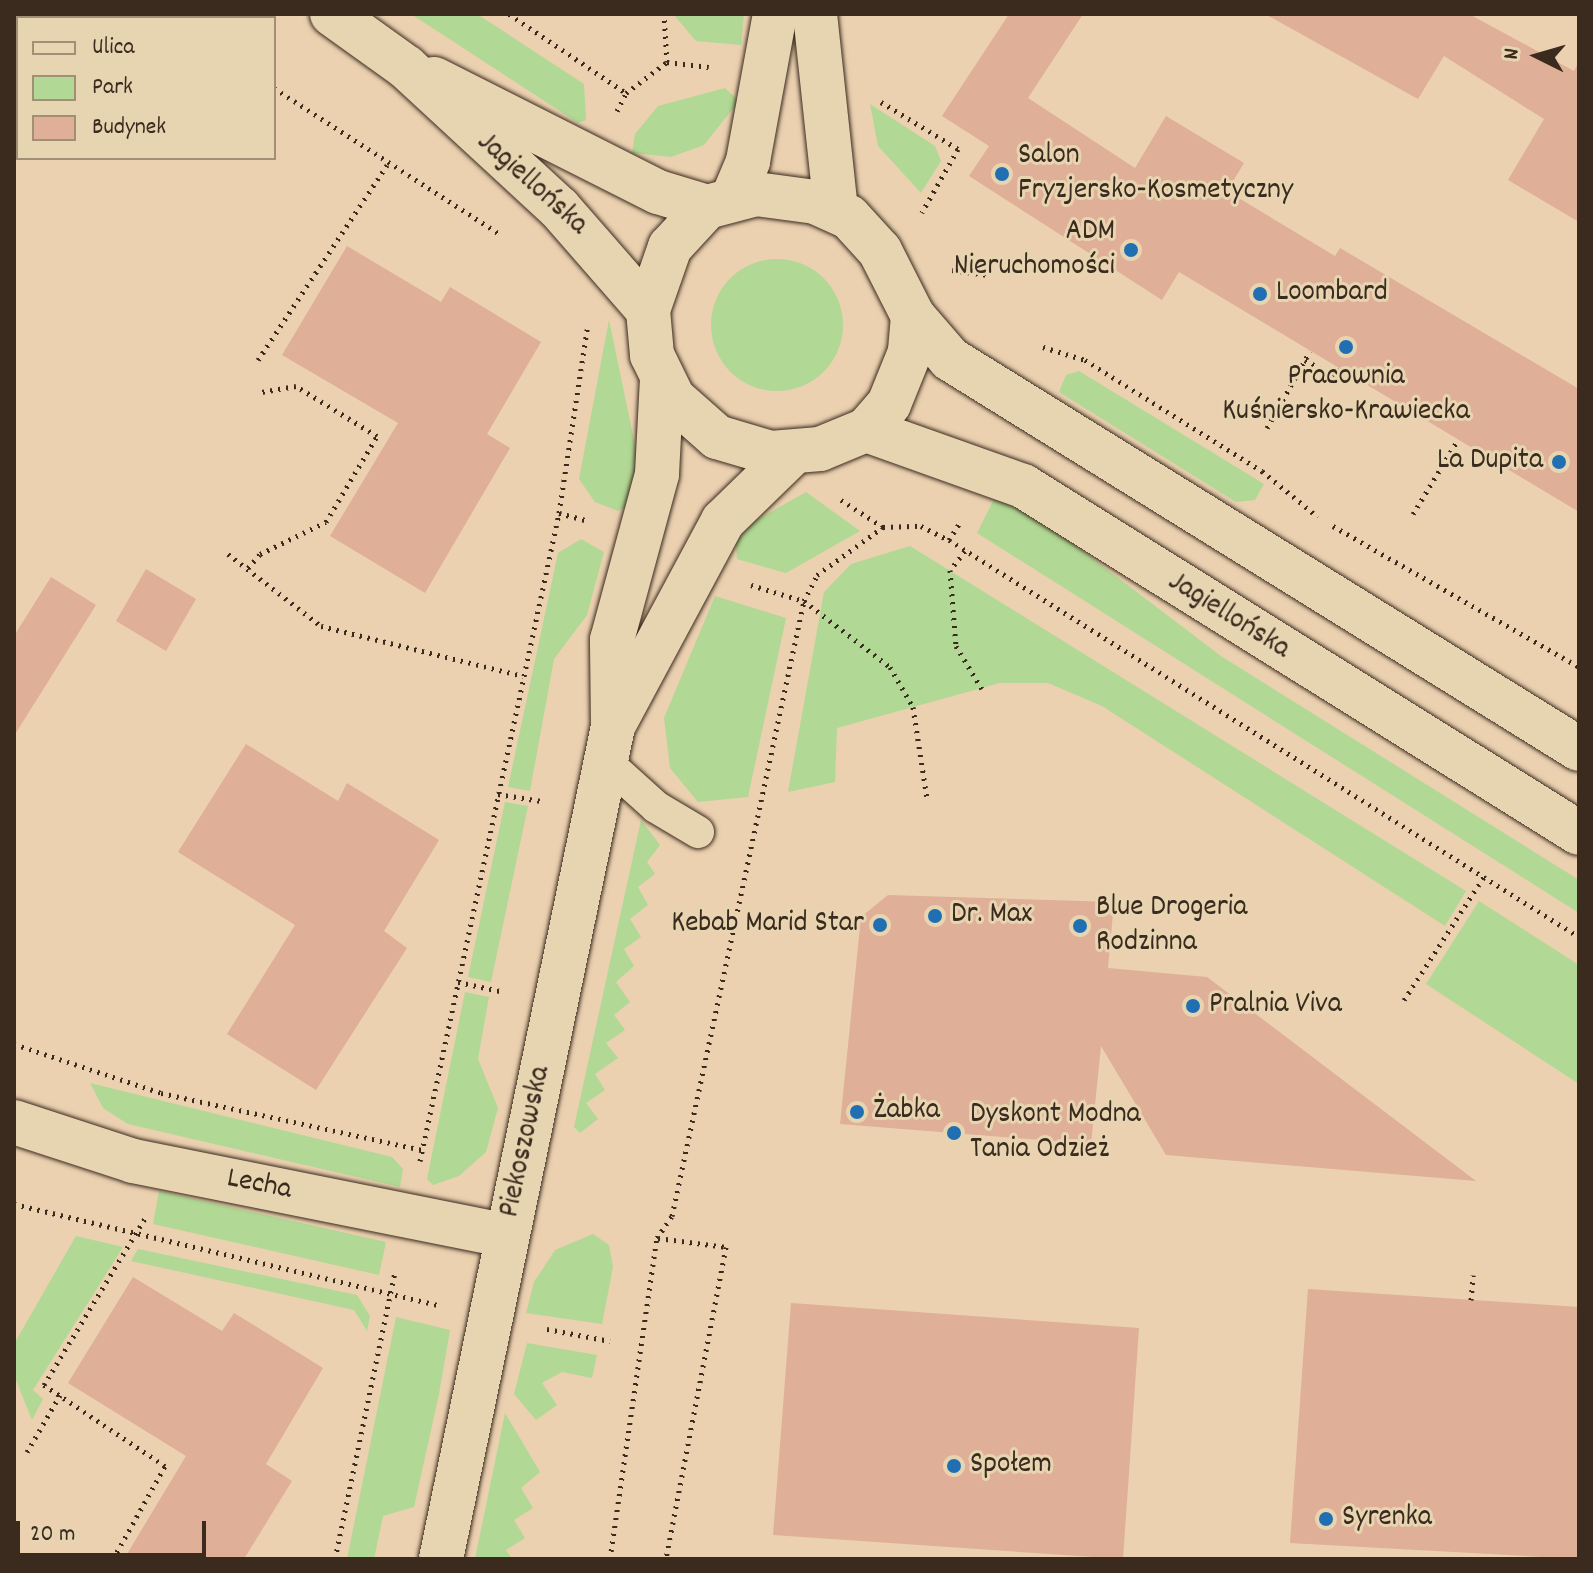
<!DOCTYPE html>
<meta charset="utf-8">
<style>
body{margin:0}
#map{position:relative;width:1593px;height:1573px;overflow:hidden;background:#ebd1b0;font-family:Dekko,sans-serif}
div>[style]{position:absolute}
.green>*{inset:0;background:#b1d894}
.round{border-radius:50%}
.building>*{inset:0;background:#dfaf97}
.path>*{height:5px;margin-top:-2.5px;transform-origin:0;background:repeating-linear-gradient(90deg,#3b2a1e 0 2px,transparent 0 8px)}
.roads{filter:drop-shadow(0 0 2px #3b2a1e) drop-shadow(0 0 2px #3b2a1e)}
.lane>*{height:32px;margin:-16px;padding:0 16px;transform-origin:16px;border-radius:16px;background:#e7d4b1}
.street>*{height:44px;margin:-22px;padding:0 22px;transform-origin:22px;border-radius:22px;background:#e7d4b1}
.secondary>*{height:44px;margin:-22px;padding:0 22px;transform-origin:22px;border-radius:22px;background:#e7d4b1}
.dots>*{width:22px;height:22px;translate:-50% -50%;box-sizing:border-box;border:4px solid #e7d4b1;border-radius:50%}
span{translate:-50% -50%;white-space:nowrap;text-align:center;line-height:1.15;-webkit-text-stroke:6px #e7d4b1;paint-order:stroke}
.poi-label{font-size:30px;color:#3b2a1e}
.left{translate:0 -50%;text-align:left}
.right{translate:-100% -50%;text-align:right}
.street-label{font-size:30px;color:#3b2a1e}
.frame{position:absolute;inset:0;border:16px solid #3b2a1e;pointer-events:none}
.legend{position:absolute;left:16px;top:16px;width:260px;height:144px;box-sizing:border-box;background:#e7d4b1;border:2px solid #a29076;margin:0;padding:10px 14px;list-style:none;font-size:24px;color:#3b2a1e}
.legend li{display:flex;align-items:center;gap:16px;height:40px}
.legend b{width:40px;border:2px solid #a29076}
.north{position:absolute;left:1497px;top:16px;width:80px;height:80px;-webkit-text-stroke:6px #e7d4b1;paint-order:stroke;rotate:275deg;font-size:22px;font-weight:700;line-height:32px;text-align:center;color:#3b2a1e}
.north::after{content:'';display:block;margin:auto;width:28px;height:36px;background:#3b2a1e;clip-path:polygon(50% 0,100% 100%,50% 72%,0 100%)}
.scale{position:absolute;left:16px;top:1521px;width:190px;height:36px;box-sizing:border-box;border:4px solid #3b2a1e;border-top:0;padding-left:10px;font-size:24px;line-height:28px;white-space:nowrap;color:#3b2a1e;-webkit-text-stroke:6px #e7d4b1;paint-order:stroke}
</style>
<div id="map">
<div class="green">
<i style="clip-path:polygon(411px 14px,477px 14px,584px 84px,586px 120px,578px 123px)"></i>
<i style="clip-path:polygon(673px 14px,744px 14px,741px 45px,696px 41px)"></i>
<i style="clip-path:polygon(725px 88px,739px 101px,704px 145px,671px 157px,632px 153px,635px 134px,658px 106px)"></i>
<i style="clip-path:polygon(870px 104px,935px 146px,941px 161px,921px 193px,878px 146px)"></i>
<i class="round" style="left:711px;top:259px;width:132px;height:132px"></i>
<i style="clip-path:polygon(609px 320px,639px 464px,630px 504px,618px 511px,595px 502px,579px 479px)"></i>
<i style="clip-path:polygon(1079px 371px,1264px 484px,1255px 500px,1236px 502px,1059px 392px,1066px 375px)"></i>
<i style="clip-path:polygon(806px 492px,860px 531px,786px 573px,737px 559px,736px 542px,753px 522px)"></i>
<i style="clip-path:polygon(995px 497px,1055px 530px,1221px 656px,1579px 880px,1579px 913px,977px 533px)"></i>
<i style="clip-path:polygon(581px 539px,604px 552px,587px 615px,554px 659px,530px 791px,508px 787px,558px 553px)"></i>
<i style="clip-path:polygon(910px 546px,1466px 891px,1445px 926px,1102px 706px,1048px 683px,1000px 683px,837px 728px,835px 782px,788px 792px,824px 592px,851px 564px)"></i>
<i style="clip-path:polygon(715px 596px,786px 618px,748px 797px,698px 802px,670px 768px,664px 718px)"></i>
<i style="clip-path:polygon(505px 802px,528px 806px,491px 982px,468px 977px)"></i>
<i style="clip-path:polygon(641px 820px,660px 845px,647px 862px,655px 874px,638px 887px,648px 905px,630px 919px,641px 937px,624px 949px,634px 966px,616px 982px,630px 1002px,614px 1015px,625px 1030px,606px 1043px,618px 1058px,595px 1074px,605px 1090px,586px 1103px,598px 1119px,580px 1133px,574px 1127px)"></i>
<i style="clip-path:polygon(1479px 901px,1579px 965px,1579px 1084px,1426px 984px)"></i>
<i style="clip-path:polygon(465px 992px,489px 997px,478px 1059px,498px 1108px,486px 1152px,459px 1176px,433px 1185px,427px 1179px)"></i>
<i style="clip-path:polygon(90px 1083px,392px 1157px,403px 1169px,400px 1187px,128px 1124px,103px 1108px)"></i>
<i style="clip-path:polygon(159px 1191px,386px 1242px,379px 1275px,153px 1224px)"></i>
<i style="clip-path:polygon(593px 1234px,609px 1245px,613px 1267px,602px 1324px,526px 1313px,534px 1282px,555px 1250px)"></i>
<i style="clip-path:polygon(76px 1236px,123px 1247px,33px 1390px,43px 1399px,32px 1420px,14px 1375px,14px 1344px)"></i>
<i style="clip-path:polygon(138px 1249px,357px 1295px,370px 1316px,367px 1331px,354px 1310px,131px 1261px)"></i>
<i style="clip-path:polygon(396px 1317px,450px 1330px,439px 1394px,414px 1507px,383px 1516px,374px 1559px,347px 1559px)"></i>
<i style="clip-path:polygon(527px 1343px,597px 1355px,592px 1378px,562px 1372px,542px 1383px,557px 1405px,536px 1420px,514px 1394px)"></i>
<i style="clip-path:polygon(505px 1413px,540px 1472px,521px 1488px,533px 1508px,514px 1520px,525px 1538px,506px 1550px,512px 1559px,475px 1559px)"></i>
</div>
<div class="building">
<i style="clip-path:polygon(1009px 14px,1083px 14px,1028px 98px,1135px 168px,1166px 116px,1244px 163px,1227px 191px,1335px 256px,1340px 248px,1579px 389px,1579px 512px,1179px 272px,1162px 300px,969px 176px,989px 146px,942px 116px)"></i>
<i style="clip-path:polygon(1265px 14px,1469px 14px,1574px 71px,1579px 61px,1579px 222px,1508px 180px,1544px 119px,1444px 56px,1418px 99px)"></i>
<i style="clip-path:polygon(347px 246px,441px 302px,450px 287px,541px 342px,487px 434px,510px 448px,425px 593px,330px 536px,398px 423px,282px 355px)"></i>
<i style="clip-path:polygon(146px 569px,196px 599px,166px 651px,116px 621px)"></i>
<i style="clip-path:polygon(51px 577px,96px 605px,14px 736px,14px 636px)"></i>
<i style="clip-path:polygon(246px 744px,338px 801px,347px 783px,439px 840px,384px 931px,407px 948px,316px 1090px,227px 1034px,295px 925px,178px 852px)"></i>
<i style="clip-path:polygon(888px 895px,1114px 902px,1108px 968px,1207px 977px,1476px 1181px,1166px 1155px,1101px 1046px,1091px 1144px,840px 1124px,861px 917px)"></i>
<i style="clip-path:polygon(133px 1277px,222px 1331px,234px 1313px,323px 1368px,266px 1464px,292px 1481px,244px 1559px,124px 1559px,186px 1456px,68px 1383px)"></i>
<i style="clip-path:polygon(1308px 1289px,1579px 1307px,1579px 1559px,1290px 1543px)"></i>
<i style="clip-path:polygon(791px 1303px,1139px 1328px,1123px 1559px,773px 1535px)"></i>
</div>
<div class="path">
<i style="left:166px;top:14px;width:7px;rotate:34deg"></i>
<i style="left:509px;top:14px;width:141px;rotate:34deg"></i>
<i style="left:626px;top:93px;width:51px;rotate:-37.1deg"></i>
<i style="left:667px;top:62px;width:48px;rotate:-93.6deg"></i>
<i style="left:66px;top:18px;width:4px;rotate:-63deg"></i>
<i style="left:667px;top:62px;width:42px;rotate:6.8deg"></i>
<i style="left:274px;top:88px;width:267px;rotate:32.9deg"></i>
<i style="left:14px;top:101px;width:7px;rotate:-56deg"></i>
<i style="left:881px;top:102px;width:90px;rotate:31.4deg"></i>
<i style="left:958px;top:149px;width:73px;rotate:119.7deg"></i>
<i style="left:617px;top:111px;width:20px;rotate:-63deg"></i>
<i style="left:952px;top:270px;width:35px;rotate:8deg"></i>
<i style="left:1043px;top:347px;width:44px;rotate:17.2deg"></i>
<i style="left:1085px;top:360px;width:209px;rotate:32.1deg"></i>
<i style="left:1262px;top:471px;width:72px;rotate:39.4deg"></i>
<i style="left:258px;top:360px;width:234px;rotate:-56.5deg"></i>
<i style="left:1305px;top:360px;width:32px;rotate:30deg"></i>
<i style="left:1333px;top:376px;width:10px;rotate:-61deg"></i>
<i style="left:1267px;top:428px;width:88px;rotate:-60.8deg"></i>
<i style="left:841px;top:500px;width:50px;rotate:32.7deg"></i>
<i style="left:559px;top:513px;width:30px;rotate:15deg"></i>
<i style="left:1413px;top:514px;width:87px;rotate:-58.7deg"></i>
<i style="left:1333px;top:526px;width:284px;rotate:29.8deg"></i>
<i style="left:949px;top:540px;width:22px;rotate:-58deg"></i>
<i style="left:965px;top:551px;width:24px;rotate:128deg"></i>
<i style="left:950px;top:570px;width:76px;rotate:85.5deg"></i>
<i style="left:956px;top:646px;width:50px;rotate:58.8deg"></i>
<i style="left:228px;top:554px;width:118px;rotate:37.7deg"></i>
<i style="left:321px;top:626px;width:208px;rotate:13.9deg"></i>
<i style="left:248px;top:568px;width:18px;rotate:-49deg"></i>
<i style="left:260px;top:554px;width:73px;rotate:-25.9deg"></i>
<i style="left:326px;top:522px;width:100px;rotate:-59.3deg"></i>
<i style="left:377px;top:436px;width:95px;rotate:-148.3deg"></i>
<i style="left:296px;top:386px;width:35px;rotate:170deg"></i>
<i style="left:751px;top:585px;width:55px;rotate:16.8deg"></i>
<i style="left:804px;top:601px;width:108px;rotate:37.5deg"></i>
<i style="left:890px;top:667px;width:46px;rotate:60.1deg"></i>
<i style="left:913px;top:707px;width:93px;rotate:81.3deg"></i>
<i style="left:498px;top:794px;width:44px;rotate:9.2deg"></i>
<i style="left:458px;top:982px;width:43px;rotate:12.1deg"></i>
<i style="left:1404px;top:1000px;width:147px;rotate:-57deg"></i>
<i style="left:14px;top:1044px;width:155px;rotate:18.4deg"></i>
<i style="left:161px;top:1093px;width:267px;rotate:12.3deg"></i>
<i style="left:420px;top:1161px;width:663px;rotate:-77.89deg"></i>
<i style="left:559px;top:513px;width:186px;rotate:-81.3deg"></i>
<i style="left:14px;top:1204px;width:435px;rotate:13.4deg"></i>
<i style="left:658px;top:1238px;width:69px;rotate:7.5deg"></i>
<i style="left:726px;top:1247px;width:318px;rotate:100.9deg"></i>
<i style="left:1471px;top:1300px;width:25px;rotate:-85deg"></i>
<i style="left:547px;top:1329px;width:64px;rotate:10.8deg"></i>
<i style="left:27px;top:1452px;width:66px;rotate:-59.9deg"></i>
<i style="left:113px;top:1559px;width:107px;rotate:-60.8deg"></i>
<i style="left:165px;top:1466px;width:146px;rotate:-146.2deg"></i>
<i style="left:44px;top:1385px;width:195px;rotate:-58.8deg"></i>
<i style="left:335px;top:1559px;width:293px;rotate:-78.2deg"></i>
<i style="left:610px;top:1559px;width:324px;rotate:-81.7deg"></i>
<i style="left:657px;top:1238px;width:27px;rotate:-56deg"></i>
<i style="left:672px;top:1216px;width:629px;rotate:-77.89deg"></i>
<i style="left:804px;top:601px;width:29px;rotate:-63deg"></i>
<i style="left:817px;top:575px;width:82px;rotate:-36deg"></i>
<i style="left:883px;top:527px;width:38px;rotate:-2deg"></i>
<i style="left:921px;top:526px;width:31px;rotate:27deg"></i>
<i style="left:949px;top:540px;width:745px;rotate:32.22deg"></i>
</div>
<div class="roads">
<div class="lane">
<i style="left:605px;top:761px;width:69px;rotate:42deg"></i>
<i style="left:656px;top:807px;width:49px;rotate:30.8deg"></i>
</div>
<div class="street">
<i style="left:815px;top:14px;width:197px;rotate:83.9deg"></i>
<i style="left:733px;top:197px;width:39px;rotate:-67deg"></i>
<i style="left:748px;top:161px;width:149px;rotate:-79.6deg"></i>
<i style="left:613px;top:726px;width:233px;rotate:-61.8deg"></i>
<i style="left:723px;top:521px;width:98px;rotate:-44.2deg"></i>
<i style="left:14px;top:1122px;width:125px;rotate:18.1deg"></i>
<i style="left:133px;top:1161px;width:381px;rotate:11.3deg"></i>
<i style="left:441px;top:1559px;width:851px;rotate:-78.33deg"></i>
<i style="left:613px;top:726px;width:86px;rotate:-90.7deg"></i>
<i style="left:612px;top:640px;width:172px;rotate:-74.8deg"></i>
<i style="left:657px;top:474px;width:95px;rotate:-87deg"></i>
</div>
<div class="secondary">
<i style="left:332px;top:14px;width:91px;rotate:35.6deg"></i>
<i style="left:406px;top:67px;width:208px;rotate:42.7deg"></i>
<i style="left:559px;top:208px;width:135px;rotate:48.9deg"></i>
<i style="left:434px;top:79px;width:251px;rotate:26.8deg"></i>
<i style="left:658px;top:192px;width:51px;rotate:17deg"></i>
<i style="left:756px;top:194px;width:60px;rotate:7.7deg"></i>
<i style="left:815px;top:202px;width:37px;rotate:24deg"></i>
<i style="left:849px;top:217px;width:46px;rotate:47.6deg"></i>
<i style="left:880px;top:251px;width:73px;rotate:63.1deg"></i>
<i style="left:913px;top:316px;width:36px;rotate:95deg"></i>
<i style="left:910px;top:352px;width:56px;rotate:112deg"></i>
<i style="left:889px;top:404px;width:35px;rotate:131deg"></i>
<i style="left:866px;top:430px;width:50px;rotate:157.6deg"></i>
<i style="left:820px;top:449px;width:49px;rotate:175.3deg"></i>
<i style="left:771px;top:453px;width:56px;rotate:-163.5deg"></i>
<i style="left:717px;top:437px;width:59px;rotate:-138.4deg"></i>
<i style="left:673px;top:398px;width:48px;rotate:-116deg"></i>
<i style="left:652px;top:355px;width:45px;rotate:-95.1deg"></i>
<i style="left:648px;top:310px;width:67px;rotate:-70.8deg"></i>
<i style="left:670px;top:247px;width:54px;rotate:-47.2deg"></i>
<i style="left:707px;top:207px;width:51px;rotate:-14.9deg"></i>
<i style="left:913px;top:316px;width:57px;rotate:49.3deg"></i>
<i style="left:950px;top:359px;width:740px;rotate:31.8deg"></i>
<i style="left:866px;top:430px;width:167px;rotate:19.6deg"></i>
<i style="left:1023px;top:486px;width:655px;rotate:31.97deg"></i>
</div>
</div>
<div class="dots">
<i style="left:1002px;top:174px;background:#1f6fb2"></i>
<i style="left:1131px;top:250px;background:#1f6fb2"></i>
<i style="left:1260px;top:294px;background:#1f6fb2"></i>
<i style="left:1346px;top:347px;background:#1f6fb2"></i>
<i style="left:1559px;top:462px;background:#1f6fb2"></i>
<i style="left:935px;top:916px;background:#1f6fb2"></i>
<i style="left:880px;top:925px;background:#1f6fb2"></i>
<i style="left:1080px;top:926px;background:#1f6fb2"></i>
<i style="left:1193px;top:1006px;background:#1f6fb2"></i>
<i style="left:857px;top:1112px;background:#1f6fb2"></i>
<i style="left:954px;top:1133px;background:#1f6fb2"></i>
<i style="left:954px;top:1466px;background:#1f6fb2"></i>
<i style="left:1326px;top:1519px;background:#1f6fb2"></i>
</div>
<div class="poi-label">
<span class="left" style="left:1018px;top:174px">Salon<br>Fryzjersko-Kosmetyczny</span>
<span class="right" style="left:1115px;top:250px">ADM<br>Nieruchomości</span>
<span class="left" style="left:1276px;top:294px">Loombard</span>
<span style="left:1346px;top:395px">Pracownia<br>Kuśniersko-Krawiecka</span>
<span class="right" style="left:1543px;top:462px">La Dupita</span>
<span class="left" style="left:1096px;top:926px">Blue Drogeria<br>Rodzinna</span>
<span class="left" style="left:951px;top:916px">Dr. Max</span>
<span class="right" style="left:864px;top:925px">Kebab Marid Star</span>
<span class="left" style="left:1209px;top:1006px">Pralnia Viva</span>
<span class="left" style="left:873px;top:1112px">Żabka</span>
<span class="left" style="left:970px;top:1133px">Dyskont Modna<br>Tania Odzież</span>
<span class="left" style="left:970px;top:1466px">Społem</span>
<span class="left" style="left:1342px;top:1519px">Syrenka</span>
</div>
<div class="street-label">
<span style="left:531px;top:185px;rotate:42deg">Jagiellońska</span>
<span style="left:1228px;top:617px;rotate:32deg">Jagiellońska</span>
<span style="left:527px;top:1142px;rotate:-78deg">Piekoszowska</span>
<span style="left:259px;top:1186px;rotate:11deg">Lecha</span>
</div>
<div class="frame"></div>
<ul class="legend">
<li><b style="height:10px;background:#e7d4b1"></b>Ulica</li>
<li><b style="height:22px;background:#b1d894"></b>Park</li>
<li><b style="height:22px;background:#dfaf97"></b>Budynek</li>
</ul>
<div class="north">N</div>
<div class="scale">20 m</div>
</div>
